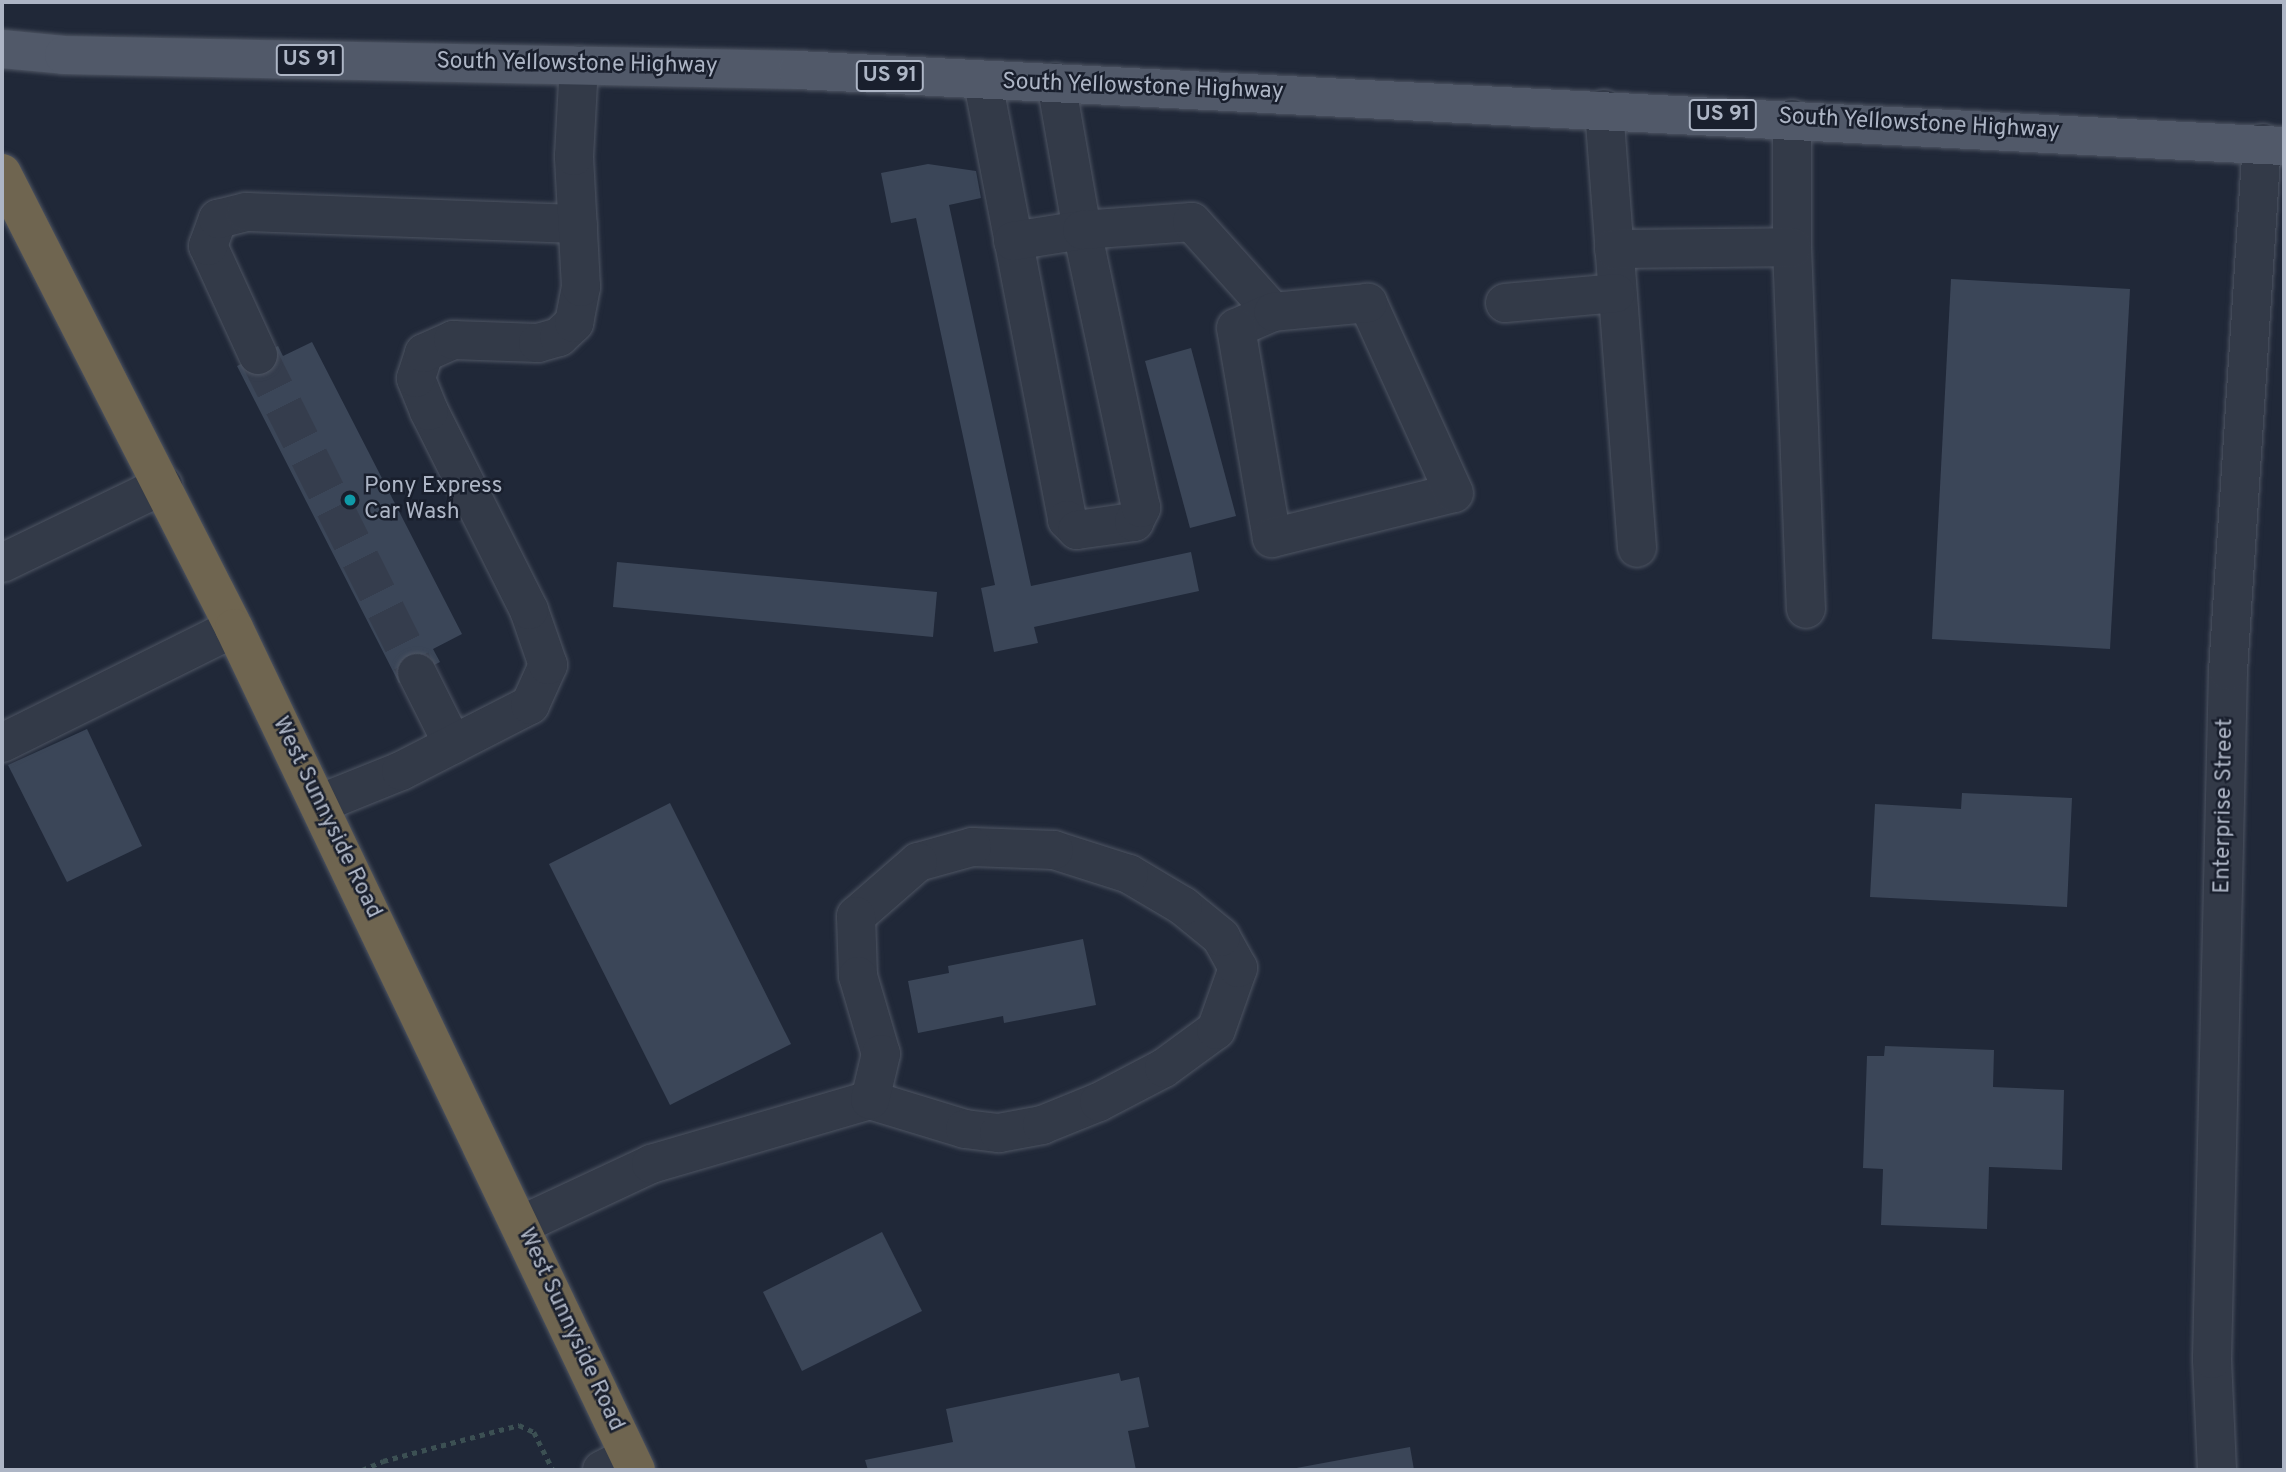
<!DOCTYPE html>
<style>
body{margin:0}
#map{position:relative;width:2286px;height:1472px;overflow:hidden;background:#202838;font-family:Overpass,sans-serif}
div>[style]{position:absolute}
.building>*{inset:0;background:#3b4658}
.minor-tunnel>*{height:38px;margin-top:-19px;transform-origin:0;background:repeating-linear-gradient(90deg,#353d4d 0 38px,transparent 0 57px)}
.path>*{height:4.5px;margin-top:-2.25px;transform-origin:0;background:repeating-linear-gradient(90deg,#3c5053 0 5px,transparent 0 10px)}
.roads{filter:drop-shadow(0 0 2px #4e5563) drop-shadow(0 0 2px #4e5563)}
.minor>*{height:38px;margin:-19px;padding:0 19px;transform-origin:19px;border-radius:19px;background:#333a48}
.major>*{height:38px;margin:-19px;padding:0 19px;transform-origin:19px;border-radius:19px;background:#515969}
.highway>*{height:38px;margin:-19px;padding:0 19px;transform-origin:19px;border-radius:19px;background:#6f6550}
.dots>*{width:19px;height:19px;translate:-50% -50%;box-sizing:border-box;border:4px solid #191f2d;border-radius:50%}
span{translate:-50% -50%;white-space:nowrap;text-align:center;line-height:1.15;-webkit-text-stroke:5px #191f2d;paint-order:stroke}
.shield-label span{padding:2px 5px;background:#191f2d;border:2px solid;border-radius:5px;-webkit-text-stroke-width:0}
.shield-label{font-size:21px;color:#adb5c5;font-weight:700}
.street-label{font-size:23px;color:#adb5c5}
.poi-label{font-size:23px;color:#adb5c5}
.left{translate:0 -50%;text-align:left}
.frame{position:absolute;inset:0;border:4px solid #adb5c5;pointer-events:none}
</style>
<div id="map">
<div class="building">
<i style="clip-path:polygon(928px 164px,976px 171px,981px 198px,949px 205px,1031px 586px,1191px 552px,1199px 591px,1034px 627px,1038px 643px,994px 652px,981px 588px,995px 585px,916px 218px,891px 223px,881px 173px)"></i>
<i style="clip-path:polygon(1951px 279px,2130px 289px,2110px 649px,1932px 639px)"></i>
<i style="clip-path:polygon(312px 342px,462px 634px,433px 649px,440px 662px,399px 683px,237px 366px,278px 346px,283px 356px)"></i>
<i style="clip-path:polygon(1191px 348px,1236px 516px,1190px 528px,1145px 361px)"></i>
<i style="clip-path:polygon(617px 562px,937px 592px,933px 637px,613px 607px)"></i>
<i style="clip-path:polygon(87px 729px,142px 846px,67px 882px,8px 765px)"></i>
<i style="clip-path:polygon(1962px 793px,2072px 798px,2067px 907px,1870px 897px,1875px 804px,1961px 809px)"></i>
<i style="clip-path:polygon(670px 803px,791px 1044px,670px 1105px,549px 864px)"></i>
<i style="clip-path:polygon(1083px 939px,1096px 1005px,1004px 1023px,1003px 1016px,918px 1033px,908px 981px,949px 973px,948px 966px)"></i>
<i style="clip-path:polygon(1885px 1046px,1994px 1050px,1993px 1087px,2064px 1090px,2062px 1170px,1989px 1167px,1987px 1229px,1881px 1225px,1883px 1169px,1863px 1168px,1867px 1056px,1884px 1056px)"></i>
<i style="clip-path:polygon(882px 1232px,922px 1311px,802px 1371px,763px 1292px)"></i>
<i style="clip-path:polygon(1119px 1373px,1121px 1381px,1139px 1377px,1149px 1427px,1128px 1431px,1136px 1470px,868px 1470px,865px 1460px,953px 1442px,946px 1409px)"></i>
<i style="clip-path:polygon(1410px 1447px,1414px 1470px,1291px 1470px,1291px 1469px)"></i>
</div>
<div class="minor-tunnel">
<i style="left:258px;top:355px;width:356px;rotate:63.4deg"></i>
</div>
<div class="path">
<i style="left:362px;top:1470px;width:23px;rotate:-23deg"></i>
<i style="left:383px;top:1461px;width:141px;rotate:-14.8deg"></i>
<i style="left:519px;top:1425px;width:17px;rotate:25deg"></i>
<i style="left:534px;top:1432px;width:42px;rotate:63.4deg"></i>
</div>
<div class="roads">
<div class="minor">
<i style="left:983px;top:82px;width:446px;rotate:79.1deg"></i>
<i style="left:1067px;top:520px;width:14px;rotate:45deg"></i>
<i style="left:1077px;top:530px;width:58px;rotate:-8deg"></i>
<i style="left:1134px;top:522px;width:16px;rotate:-63deg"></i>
<i style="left:1141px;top:508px;width:284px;rotate:-102deg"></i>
<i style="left:1082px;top:230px;width:150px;rotate:-100deg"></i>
<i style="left:1604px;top:109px;width:440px;rotate:85.7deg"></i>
<i style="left:1792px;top:119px;width:128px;rotate:90deg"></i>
<i style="left:1792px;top:247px;width:362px;rotate:87.8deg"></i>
<i style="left:1013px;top:241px;width:70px;rotate:-9.1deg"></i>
<i style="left:1082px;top:230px;width:110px;rotate:-4.2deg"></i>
<i style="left:1192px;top:222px;width:121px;rotate:48deg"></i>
<i style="left:1273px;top:312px;width:40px;rotate:156.6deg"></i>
<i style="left:1236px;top:328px;width:213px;rotate:80.3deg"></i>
<i style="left:1272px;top:538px;width:187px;rotate:-13.9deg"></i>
<i style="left:1454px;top:493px;width:209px;rotate:-114.4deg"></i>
<i style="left:1368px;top:303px;width:95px;rotate:174.6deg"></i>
<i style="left:1614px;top:249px;width:178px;rotate:-0.6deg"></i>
<i style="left:1505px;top:303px;width:111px;rotate:-5.1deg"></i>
<i style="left:258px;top:355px;width:120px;rotate:-114.6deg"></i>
<i style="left:208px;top:246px;width:29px;rotate:-70deg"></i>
<i style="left:218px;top:219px;width:29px;rotate:-14deg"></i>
<i style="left:246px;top:212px;width:332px;rotate:2.1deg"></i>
<i style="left:2px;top:563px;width:179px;rotate:-25.8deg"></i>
<i style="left:417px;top:673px;width:80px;rotate:63.4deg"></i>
<i style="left:2px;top:743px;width:259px;rotate:-26.4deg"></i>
<i style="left:319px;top:804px;width:88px;rotate:-21.9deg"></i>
<i style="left:401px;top:771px;width:145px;rotate:-27.1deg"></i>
<i style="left:530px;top:705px;width:44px;rotate:-65.8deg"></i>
<i style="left:548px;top:665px;width:58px;rotate:-109.1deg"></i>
<i style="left:529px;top:610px;width:223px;rotate:-116.7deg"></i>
<i style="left:429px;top:411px;width:35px;rotate:-112deg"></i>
<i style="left:416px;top:378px;width:26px;rotate:-72deg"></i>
<i style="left:424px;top:353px;width:32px;rotate:-24deg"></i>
<i style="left:453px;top:340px;width:85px;rotate:2deg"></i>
<i style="left:538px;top:343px;width:22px;rotate:-16deg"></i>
<i style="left:559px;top:337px;width:21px;rotate:-43deg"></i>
<i style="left:574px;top:323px;width:37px;rotate:-79deg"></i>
<i style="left:581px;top:287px;width:131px;rotate:-93.1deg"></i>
<i style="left:574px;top:156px;width:91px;rotate:-86.9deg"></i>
<i style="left:521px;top:1225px;width:144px;rotate:-25.1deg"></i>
<i style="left:651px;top:1164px;width:228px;rotate:-16.3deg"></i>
<i style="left:870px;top:1100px;width:99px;rotate:17deg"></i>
<i style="left:965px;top:1129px;width:34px;rotate:7deg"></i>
<i style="left:999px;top:1133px;width:44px;rotate:-10.5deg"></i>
<i style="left:1042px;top:1125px;width:61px;rotate:-22deg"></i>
<i style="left:1099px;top:1102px;width:73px;rotate:-27.6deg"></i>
<i style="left:1164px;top:1068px;width:64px;rotate:-36.2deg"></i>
<i style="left:1216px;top:1030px;width:66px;rotate:-70.5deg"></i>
<i style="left:1238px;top:968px;width:35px;rotate:-119deg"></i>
<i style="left:1221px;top:937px;width:49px;rotate:-140.8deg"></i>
<i style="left:1183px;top:906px;width:63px;rotate:-149.3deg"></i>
<i style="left:1129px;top:874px;width:79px;rotate:-162.3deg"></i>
<i style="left:1054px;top:850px;width:82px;rotate:-177.9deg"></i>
<i style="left:972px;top:847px;width:56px;rotate:164.5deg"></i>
<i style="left:918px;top:862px;width:82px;rotate:138.9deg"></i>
<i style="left:856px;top:916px;width:60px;rotate:88.1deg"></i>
<i style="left:858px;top:976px;width:81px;rotate:73.6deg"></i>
<i style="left:881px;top:1054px;width:47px;rotate:103.4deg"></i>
<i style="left:602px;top:1470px;width:30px;rotate:-26deg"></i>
<i style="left:2217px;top:1470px;width:111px;rotate:-92.6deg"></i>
<i style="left:2212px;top:1359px;width:688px;rotate:-88.67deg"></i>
<i style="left:2228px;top:671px;width:529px;rotate:-86.32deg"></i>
</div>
<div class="major">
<i style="left:2px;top:49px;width:62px;rotate:5.5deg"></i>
<i style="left:64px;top:55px;width:734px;rotate:1.17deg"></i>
<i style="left:798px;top:70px;width:1488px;rotate:2.93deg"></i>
</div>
<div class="highway">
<i style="left:2px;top:173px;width:511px;rotate:62.98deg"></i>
<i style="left:234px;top:628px;width:933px;rotate:64.48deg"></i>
</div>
</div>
<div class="dots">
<i style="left:350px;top:500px;background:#0f9aa8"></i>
</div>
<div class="shield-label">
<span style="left:310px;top:60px">US 91</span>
<span style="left:890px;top:76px">US 91</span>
<span style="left:1723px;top:115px">US 91</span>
</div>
<div class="street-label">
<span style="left:577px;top:65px;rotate:1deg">South Yellowstone Highway</span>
<span style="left:1143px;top:88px;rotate:2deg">South Yellowstone Highway</span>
<span style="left:1919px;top:125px;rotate:3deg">South Yellowstone Highway</span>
<span style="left:2225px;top:806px;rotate:-89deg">Enterprise Street</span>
<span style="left:326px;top:818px;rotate:64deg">West Sunnyside Road</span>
<span style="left:570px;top:1330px;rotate:65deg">West Sunnyside Road</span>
</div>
<div class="poi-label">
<span class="left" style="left:364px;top:500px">Pony Express<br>Car Wash</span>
</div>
<div class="frame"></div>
</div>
